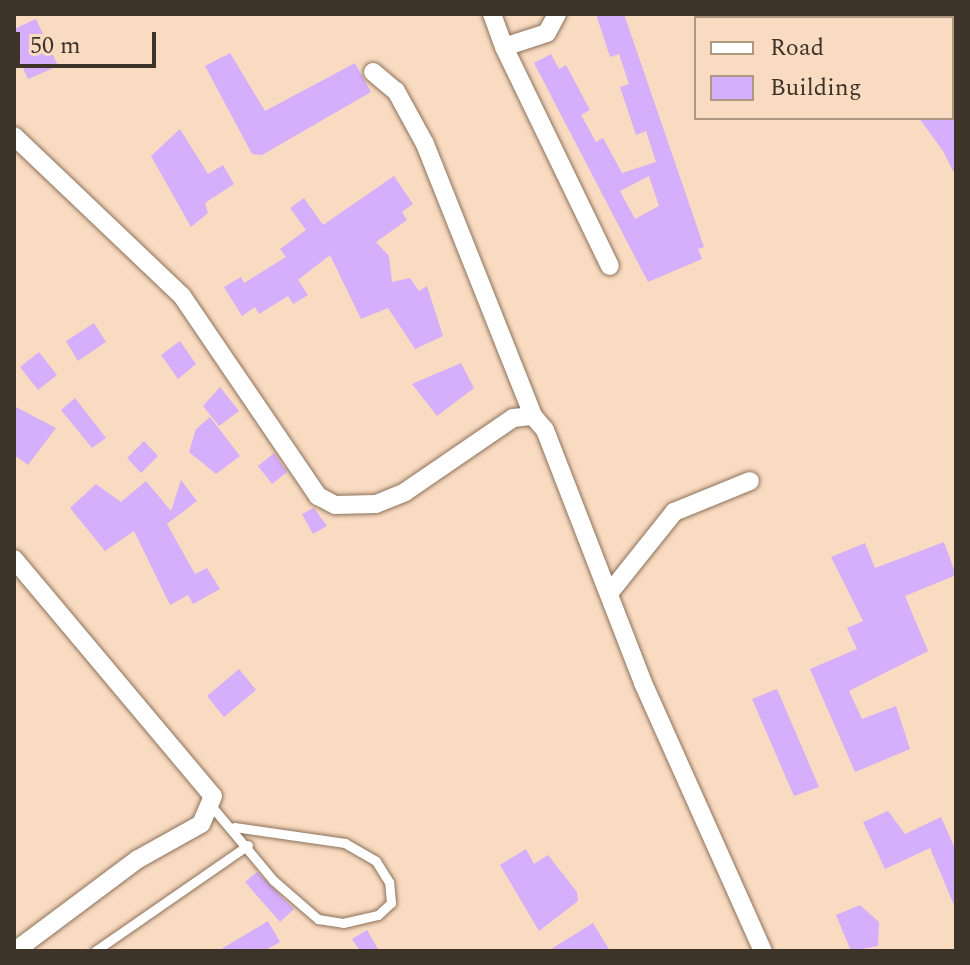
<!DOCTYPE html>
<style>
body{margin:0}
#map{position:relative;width:970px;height:965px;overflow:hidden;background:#f9dbc1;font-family:Spectral,serif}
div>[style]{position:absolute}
.building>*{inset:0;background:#d5aefc}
.roads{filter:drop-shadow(0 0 2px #8c715a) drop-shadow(0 0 2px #8c715a)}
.lane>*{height:9px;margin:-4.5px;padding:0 4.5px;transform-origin:4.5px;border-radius:4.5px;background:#fff}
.street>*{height:18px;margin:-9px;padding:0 9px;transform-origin:9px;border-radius:9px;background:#fff}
span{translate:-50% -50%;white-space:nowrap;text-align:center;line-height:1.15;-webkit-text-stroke:7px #f9dbc1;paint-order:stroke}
.frame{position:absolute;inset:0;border:16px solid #3e3329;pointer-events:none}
.legend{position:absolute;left:694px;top:16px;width:260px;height:104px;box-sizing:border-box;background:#f9dbc1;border:2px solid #ae9884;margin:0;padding:10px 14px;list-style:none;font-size:24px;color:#3e3329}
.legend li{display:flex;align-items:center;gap:16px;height:40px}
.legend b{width:40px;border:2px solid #ae9884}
.scale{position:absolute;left:16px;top:32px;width:140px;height:36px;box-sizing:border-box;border:4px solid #3e3329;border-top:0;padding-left:10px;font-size:24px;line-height:28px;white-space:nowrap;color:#3e3329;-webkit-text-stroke:6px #f9dbc1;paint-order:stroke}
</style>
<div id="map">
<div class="building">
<i style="clip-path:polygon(evenodd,596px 14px,624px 14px,704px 247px,698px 249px,702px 259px,648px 282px,534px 63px,551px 54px,559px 69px,566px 65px,590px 110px,581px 115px,596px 142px,603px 138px,622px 173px,656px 162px,646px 131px,636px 135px,620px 87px,629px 84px,619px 54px,610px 57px,596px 14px,649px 176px,659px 206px,635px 219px,620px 191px,649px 176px)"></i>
<i style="clip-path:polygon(36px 19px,58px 66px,28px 79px,14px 48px,14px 29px)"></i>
<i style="clip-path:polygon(230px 53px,265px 111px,355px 63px,371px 92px,262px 155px,252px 154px,205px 66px)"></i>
<i style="clip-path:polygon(919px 118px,956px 118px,956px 177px,943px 151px)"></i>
<i style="clip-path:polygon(180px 129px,208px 174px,223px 165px,234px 184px,205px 203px,208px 213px,191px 227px,151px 156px)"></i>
<i style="clip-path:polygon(394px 176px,413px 204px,402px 212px,407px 220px,376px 242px,389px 256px,392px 282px,410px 278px,419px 291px,427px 286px,443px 336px,415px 349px,388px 308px,361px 319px,330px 255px,298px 280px,308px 295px,293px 304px,288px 296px,259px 314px,255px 307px,242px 316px,224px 287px,241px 277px,244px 283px,286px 257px,280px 249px,306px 230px,290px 208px,304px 198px,323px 225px)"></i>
<i style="clip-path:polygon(94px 323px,106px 342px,78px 361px,66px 341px)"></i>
<i style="clip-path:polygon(180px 341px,196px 364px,178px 379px,161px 355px)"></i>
<i style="clip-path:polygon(39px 352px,57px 375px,38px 390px,20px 367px)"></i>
<i style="clip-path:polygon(461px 363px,474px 388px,437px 416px,412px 384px)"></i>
<i style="clip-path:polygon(220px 387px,239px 411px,219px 426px,203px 406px)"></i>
<i style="clip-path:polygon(75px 398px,106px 438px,92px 448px,61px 410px)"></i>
<i style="clip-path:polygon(14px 406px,56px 428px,28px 465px,14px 455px)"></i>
<i style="clip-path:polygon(210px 417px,240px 456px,216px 474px,189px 452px,196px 429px)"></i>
<i style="clip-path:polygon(144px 441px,158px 456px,141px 473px,127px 458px)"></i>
<i style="clip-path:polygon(274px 453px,287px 472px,272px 484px,258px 466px)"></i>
<i style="clip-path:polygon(181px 480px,197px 501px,167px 524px,195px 574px,207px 568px,220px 589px,193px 604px,188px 595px,170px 605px,134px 531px,105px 551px,70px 508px,96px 484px,121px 502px,146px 481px,171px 511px)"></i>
<i style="clip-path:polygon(314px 508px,327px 526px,313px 534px,302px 514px)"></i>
<i style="clip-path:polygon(944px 542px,956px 575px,905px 596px,928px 651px,849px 691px,862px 719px,896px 706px,910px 749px,855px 772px,810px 669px,857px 649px,847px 628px,863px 621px,831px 557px,865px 543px,875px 568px)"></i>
<i style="clip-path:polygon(239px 669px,256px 690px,224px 717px,207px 696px)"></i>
<i style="clip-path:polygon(777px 689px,819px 787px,794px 796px,752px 699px)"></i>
<i style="clip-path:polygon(888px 811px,905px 834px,941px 817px,956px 851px,956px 910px,930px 848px,885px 869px,863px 822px)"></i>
<i style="clip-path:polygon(526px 849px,534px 864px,548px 855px,577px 892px,578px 901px,539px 931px,500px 865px)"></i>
<i style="clip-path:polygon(257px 872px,294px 909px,280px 922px,245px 882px)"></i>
<i style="clip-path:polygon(860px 905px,879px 922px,878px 946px,851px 951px,836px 915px)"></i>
<i style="clip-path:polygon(268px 921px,280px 942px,264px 951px,218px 951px)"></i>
<i style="clip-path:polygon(593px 923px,610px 951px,548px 951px)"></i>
<i style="clip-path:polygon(367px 930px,379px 951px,360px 951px,352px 939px)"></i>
</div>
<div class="roads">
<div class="lane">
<i style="left:213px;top:808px;width:94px;rotate:50.2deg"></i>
<i style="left:273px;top:880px;width:60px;rotate:40.9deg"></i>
<i style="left:318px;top:919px;width:25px;rotate:9deg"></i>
<i style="left:343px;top:923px;width:36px;rotate:-13deg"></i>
<i style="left:378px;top:915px;width:18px;rotate:-43deg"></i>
<i style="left:391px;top:903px;width:21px;rotate:-95deg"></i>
<i style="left:389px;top:882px;width:25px;rotate:-122deg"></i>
<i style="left:376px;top:861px;width:36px;rotate:-150deg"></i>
<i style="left:345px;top:843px;width:112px;rotate:-171.8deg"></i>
<i style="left:95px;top:951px;width:186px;rotate:-34.7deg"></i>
</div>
<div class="street">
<i style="left:492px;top:14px;width:35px;rotate:70deg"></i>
<i style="left:557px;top:14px;width:21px;rotate:118deg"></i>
<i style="left:547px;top:33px;width:45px;rotate:162deg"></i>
<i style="left:504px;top:47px;width:243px;rotate:64.2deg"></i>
<i style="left:373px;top:72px;width:30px;rotate:40deg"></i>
<i style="left:396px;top:91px;width:60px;rotate:61.3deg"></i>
<i style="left:425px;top:144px;width:293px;rotate:68.3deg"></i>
<i style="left:14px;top:136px;width:232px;rotate:43.6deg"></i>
<i style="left:182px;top:296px;width:242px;rotate:55.8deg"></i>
<i style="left:318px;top:496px;width:19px;rotate:28deg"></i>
<i style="left:335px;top:505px;width:41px;rotate:-1.4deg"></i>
<i style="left:376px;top:504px;width:31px;rotate:-22deg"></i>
<i style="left:405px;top:492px;width:131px;rotate:-34.4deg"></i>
<i style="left:513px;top:418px;width:20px;rotate:-6deg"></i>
<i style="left:533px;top:416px;width:18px;rotate:49deg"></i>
<i style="left:545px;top:430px;width:271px;rotate:68.8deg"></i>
<i style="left:643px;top:683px;width:294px;rotate:65.9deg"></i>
<i style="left:14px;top:559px;width:309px;rotate:50deg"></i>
<i style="left:213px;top:796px;width:30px;rotate:113deg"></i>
<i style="left:201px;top:824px;width:72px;rotate:150.9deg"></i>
<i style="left:138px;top:859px;width:154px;rotate:143.2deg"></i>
<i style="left:611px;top:591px;width:101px;rotate:-51.4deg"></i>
<i style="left:674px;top:512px;width:82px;rotate:-22.2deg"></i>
</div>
</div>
<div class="frame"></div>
<ul class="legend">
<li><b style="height:10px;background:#fff"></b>Road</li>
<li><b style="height:22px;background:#d5aefc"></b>Building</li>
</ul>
<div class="scale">50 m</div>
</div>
